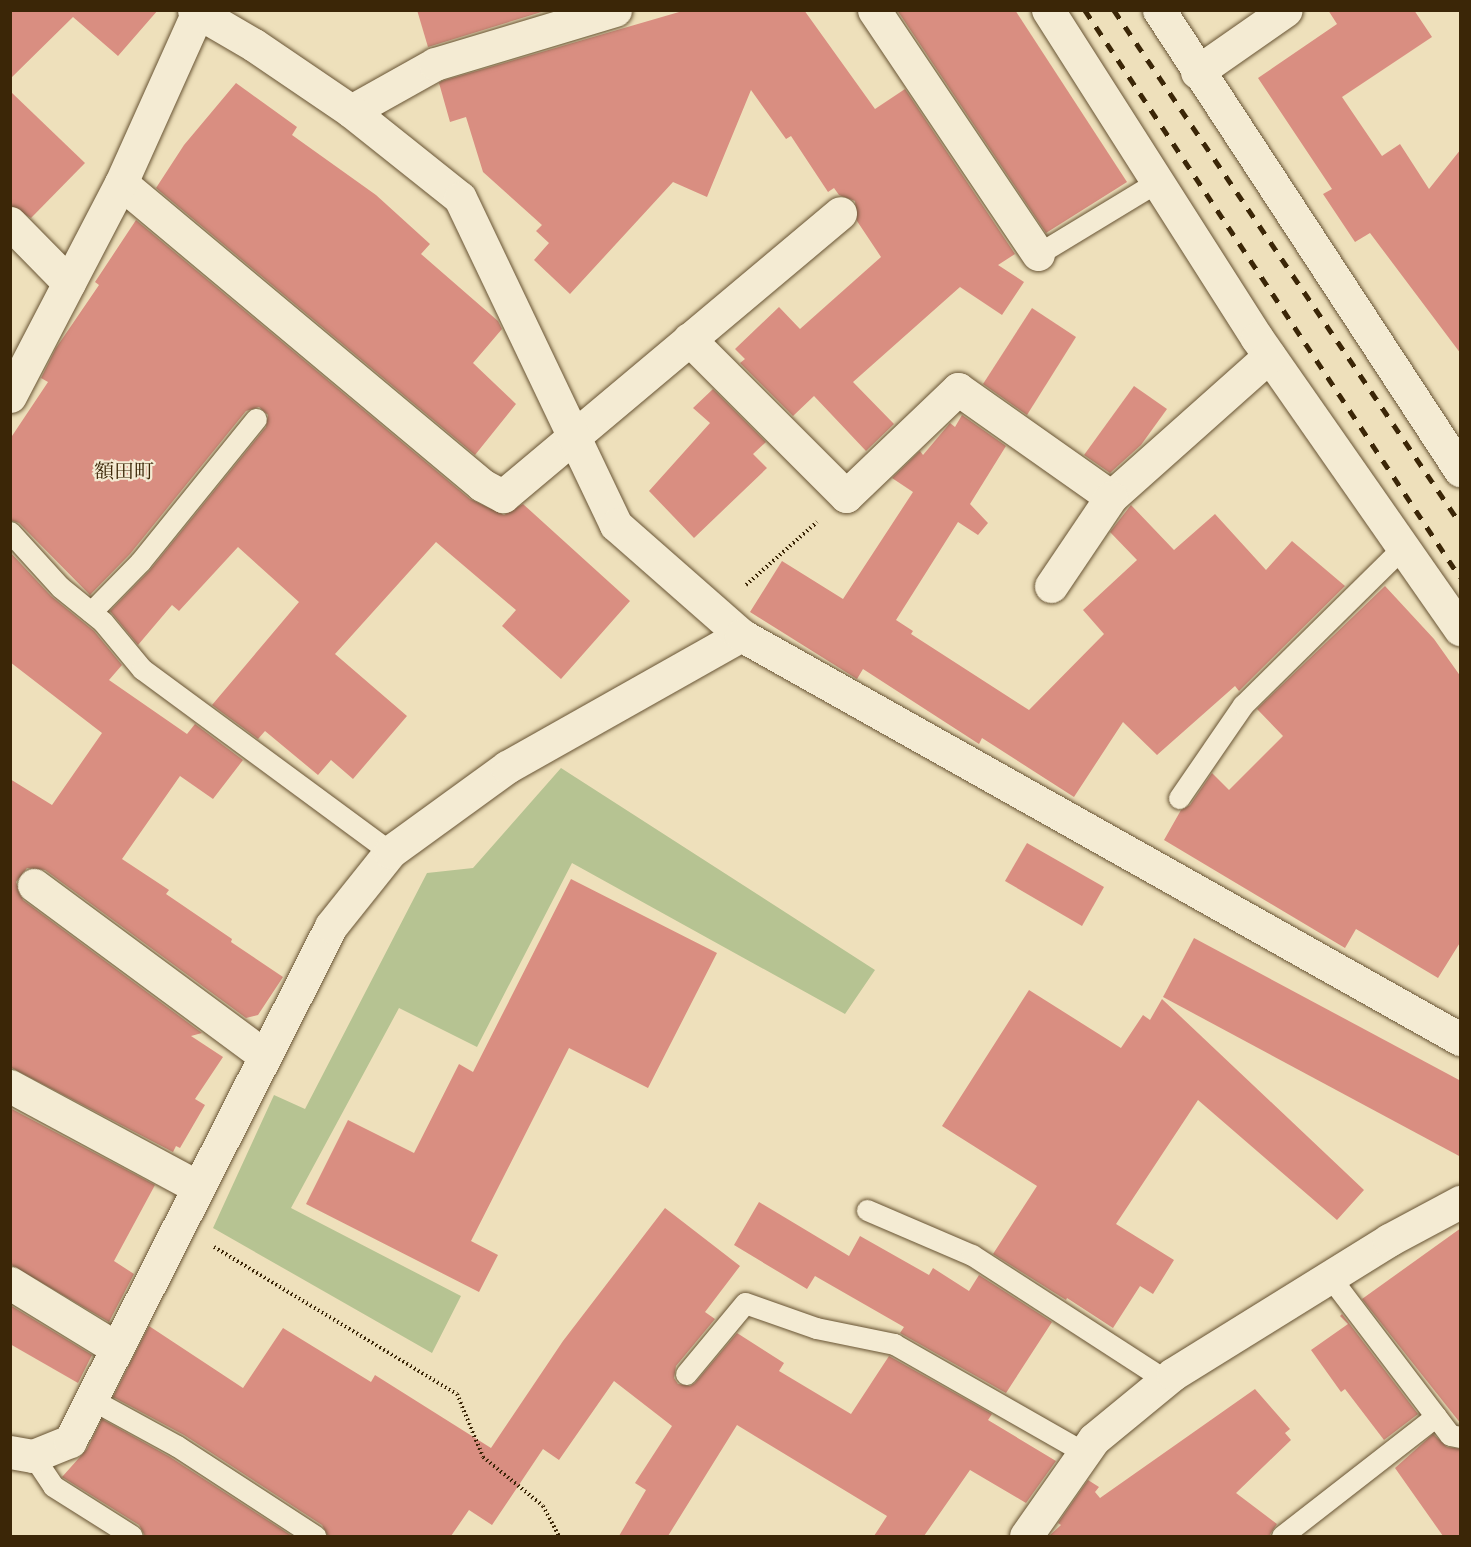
<!DOCTYPE html>
<meta charset="utf-8">
<style>
body{margin:0}
#map{position:relative;width:1471px;height:1547px;overflow:hidden;background:#eee0bb;font-family:Alegreya,"Noto Serif JP",serif}
div>[style]{position:absolute}
.green>*{inset:0;background:#b6c392}
.building>*{inset:0;background:#d98e81}
.path>*{height:4px;margin-top:-2px;transform-origin:0;background:repeating-linear-gradient(90deg,#3b2607 0 1.5px,transparent 0 4.5px)}
.roads{filter:drop-shadow(0 0 2px #685434) drop-shadow(0 0 2px #685434)}
.lane>*{height:21px;margin:-10.5px;padding:0 10.5px;transform-origin:10.5px;border-radius:10.5px;background:#f4ebd3}
.street>*{height:33px;margin:-16.5px;padding:0 16.5px;transform-origin:16.5px;border-radius:16.5px;background:#f4ebd3}
.secondary>*{height:33px;margin:-16.5px;padding:0 16.5px;transform-origin:16.5px;border-radius:16.5px;background:#f4ebd3}
.rail>*{height:4.5px;margin-top:-2.25px;transform-origin:0;background:repeating-linear-gradient(90deg,#3b2607 0 10px,transparent 0 20px)}
span{translate:-50% -50%;white-space:nowrap;text-align:center;line-height:1.15;-webkit-text-stroke:4.5px #f4ebd3;paint-order:stroke}
.neighbourhood-label{font-size:20px;color:#3b2607}
.frame{position:absolute;inset:0;border:12px solid #3b2607;pointer-events:none}
</style>
<div id="map">
<div class="green">
<i style="clip-path:polygon(561px 768px,875px 970px,845px 1014px,572px 863px,477px 1047px,399px 1008px,291px 1208px,461px 1296px,432px 1353px,213px 1228px,274px 1095px,305px 1109px,427px 873px,473px 868px)"></i>
</div>
<div class="building">
<i style="clip-path:polygon(10px 10px,158px 10px,118px 56px,73px 17px,10px 79px)"></i>
<i style="clip-path:polygon(417px 10px,548px 10px,428px 47px)"></i>
<i style="clip-path:polygon(686px 10px,804px 10px,875px 109px,905px 89px,1015px 254px,998px 265px,1024px 282px,1002px 315px,960px 287px,853px 382px,894px 424px,866px 451px,814px 396px,793px 416px,740px 363px,745px 359px,735px 349px,779px 307px,800px 329px,881px 257px,857px 221px,855px 201px,839px 195px,834px 188px,828px 192px,791px 136px,786px 139px,751px 90px,707px 197px,673px 182px,570px 294px,534px 260px,549px 243px,536px 231px,542px 225px,483px 172px,466px 117px,450px 122px,439px 83px,442px 81px)"></i>
<i style="clip-path:polygon(897px 10px,1015px 10px,1127px 182px,1046px 233px)"></i>
<i style="clip-path:polygon(1328px 10px,1414px 10px,1432px 37px,1342px 97px,1382px 156px,1400px 144px,1429px 189px,1461px 149px,1461px 354px,1370px 233px,1355px 242px,1323px 194px,1332px 189px,1258px 78px,1337px 24px)"></i>
<i style="clip-path:polygon(236px 83px,297px 127px,292px 135px,376px 195px,430px 244px,421px 254px,498px 321px,502px 329px,473px 363px,516px 404px,475px 455px,156px 188px,184px 145px)"></i>
<i style="clip-path:polygon(10px 91px,85px 163px,31px 218px,10px 205px)"></i>
<i style="clip-path:polygon(136px 220px,470px 499px,504px 515px,523px 504px,630px 601px,561px 679px,502px 626px,516px 610px,436px 542px,335px 654px,407px 716px,353px 779px,331px 760px,318px 775px,265px 731px,258px 739px,212px 705px,299px 602px,238px 547px,179px 611px,172px 605px,138px 645px,110px 611px,150px 570px,266px 427px,268px 415px,259px 407px,246px 411px,130px 554px,90px 595px,19px 523px,10px 520px,10px 439px,48px 382px,41px 378px,56px 348px,99px 285px,95px 282px)"></i>
<i style="clip-path:polygon(1032px 308px,1076px 337px,1027px 415px,983px 384px)"></i>
<i style="clip-path:polygon(1134px 386px,1167px 409px,1141px 445px,1110px 473px,1084px 455px)"></i>
<i style="clip-path:polygon(713px 389px,766px 442px,753px 454px,767px 468px,694px 538px,649px 491px,710px 423px,693px 408px)"></i>
<i style="clip-path:polygon(962px 415px,1006px 446px,970px 504px,988px 523px,978px 535px,958px 522px,896px 620px,913px 631px,911px 634px,1029px 710px,1104px 634px,1083px 610px,1137px 560px,1110px 532px,1131px 505px,1174px 550px,1215px 514px,1266px 570px,1292px 541px,1345px 586px,1239px 691px,1235px 686px,1157px 755px,1123px 722px,1074px 797px,982px 738px,979px 744px,863px 669px,857px 679px,750px 612px,782px 561px,843px 599px,913px 492px,892px 478px,920px 451px,923px 455px,950px 423px,955px 427px)"></i>
<i style="clip-path:polygon(10px 552px,51px 596px,94px 631px,122px 665px,109px 680px,187px 734px,195px 724px,243px 760px,213px 799px,180px 776px,122px 859px,169px 890px,166px 894px,232px 939px,231px 942px,283px 977px,258px 1015px,246px 1018px,45px 870px,27px 868px,16px 882px,23px 900px,202px 1033px,191px 1036px,223px 1057px,195px 1099px,205px 1105px,180px 1148px,176px 1146px,173px 1152px,10px 1067px,10px 779px,52px 805px,102px 733px,10px 662px)"></i>
<i style="clip-path:polygon(1385px 586px,1434px 639px,1461px 677px,1461px 941px,1438px 978px,1356px 929px,1345px 948px,1164px 840px,1181px 810px,1190px 805px,1212px 773px,1229px 790px,1283px 736px,1257px 709px)"></i>
<i style="clip-path:polygon(1027px 843px,1104px 887px,1082px 926px,1005px 881px)"></i>
<i style="clip-path:polygon(571px 879px,717px 953px,648px 1088px,569px 1048px,471px 1241px,498px 1255px,479px 1292px,306px 1204px,348px 1120px,414px 1153px,459px 1064px,473px 1072px)"></i>
<i style="clip-path:polygon(1194px 938px,1461px 1081px,1461px 1157px,1163px 997px)"></i>
<i style="clip-path:polygon(1029px 990px,1121px 1048px,1143px 1015px,1150px 1020px,1162px 999px,1364px 1190px,1337px 1220px,1198px 1100px,1116px 1224px,1174px 1260px,1153px 1294px,1140px 1286px,1113px 1328px,1067px 1298px,1066px 1300px,993px 1254px,1037px 1186px,942px 1126px)"></i>
<i style="clip-path:polygon(10px 1108px,155px 1185px,114px 1261px,134px 1274px,109px 1322px,10px 1264px)"></i>
<i style="clip-path:polygon(759px 1202px,849px 1256px,860px 1236px,929px 1275px,933px 1268px,969px 1291px,979px 1275px,1052px 1322px,1006px 1393px,900px 1333px,904px 1327px,815px 1276px,807px 1289px,734px 1245px)"></i>
<i style="clip-path:polygon(665px 1208px,740px 1266px,705px 1312px,715px 1319px,676px 1366px,674px 1378px,678px 1384px,690px 1386px,695px 1383px,737px 1333px,784px 1363px,779px 1371px,851px 1414px,889px 1356px,992px 1414px,988px 1420px,1056px 1461px,1026px 1503px,970px 1470px,924px 1536px,874px 1536px,887px 1516px,737px 1425px,668px 1536px,619px 1536px,646px 1490px,635px 1483px,672px 1426px,614px 1381px,559px 1460px,543px 1449px,492px 1525px,469px 1510px,451px 1536px,328px 1536px,322px 1525px,184px 1435px,113px 1397px,149px 1326px,243px 1388px,283px 1328px,371px 1382px,375px 1375px,491px 1448px,563px 1341px)"></i>
<i style="clip-path:polygon(1461px 1228px,1461px 1424px,1362px 1299px)"></i>
<i style="clip-path:polygon(10px 1305px,92px 1355px,78px 1383px,10px 1344px)"></i>
<i style="clip-path:polygon(1342px 1314px,1418px 1414px,1384px 1440px,1345px 1389px,1341px 1392px,1311px 1350px,1348px 1324px,1340px 1316px)"></i>
<i style="clip-path:polygon(1255px 1389px,1290px 1429px,1285px 1433px,1291px 1440px,1236px 1493px,1277px 1524px,1269px 1536px,1049px 1536px,1061px 1525px,1058px 1523px,1088px 1480px,1099px 1487px,1095px 1492px,1100px 1498px)"></i>
<i style="clip-path:polygon(102px 1419px,170px 1457px,292px 1536px,145px 1536px,139px 1525px,62px 1477px,87px 1449px)"></i>
<i style="clip-path:polygon(1433px 1434px,1447px 1447px,1461px 1449px,1461px 1536px,1443px 1536px,1395px 1468px)"></i>
</div>
<div class="path">
<i style="left:746px;top:585px;width:95px;rotate:-41.6deg"></i>
<i style="left:214px;top:1247px;width:284px;rotate:31.2deg"></i>
<i style="left:457px;top:1394px;width:68px;rotate:67.6deg"></i>
<i style="left:483px;top:1457px;width:77px;rotate:39.2deg"></i>
<i style="left:543px;top:1506px;width:34px;rotate:62deg"></i>
</div>
<div class="roads">
<div class="lane">
<i style="left:1038px;top:254px;width:139px;rotate:-31.2deg"></i>
<i style="left:10px;top:532px;width:74px;rotate:47.7deg"></i>
<i style="left:60px;top:587px;width:55px;rotate:39.1deg"></i>
<i style="left:103px;top:622px;width:61px;rotate:50.3deg"></i>
<i style="left:142px;top:669px;width:308px;rotate:36.4deg"></i>
<i style="left:91px;top:612px;width:70px;rotate:-45.6deg"></i>
<i style="left:140px;top:562px;width:184px;rotate:-51deg"></i>
<i style="left:1179px;top:798px;width:113px;rotate:-55.5deg"></i>
<i style="left:1243px;top:705px;width:225px;rotate:-44.6deg"></i>
<i style="left:867px;top:1210px;width:114px;rotate:23.2deg"></i>
<i style="left:972px;top:1255px;width:230px;rotate:32.9deg"></i>
<i style="left:1330px;top:1277px;width:198px;rotate:52.8deg"></i>
<i style="left:1450px;top:1435px;width:10px;rotate:11deg"></i>
<i style="left:686px;top:1374px;width:92px;rotate:-50.3deg"></i>
<i style="left:745px;top:1303px;width:75px;rotate:19.4deg"></i>
<i style="left:816px;top:1328px;width:80px;rotate:11.6deg"></i>
<i style="left:894px;top:1344px;width:220px;rotate:29.7deg"></i>
<i style="left:91px;top:1399px;width:98px;rotate:28.7deg"></i>
<i style="left:177px;top:1446px;width:165px;rotate:33.1deg"></i>
<i style="left:33px;top:1456px;width:36px;rotate:56deg"></i>
<i style="left:53px;top:1486px;width:93px;rotate:32.3deg"></i>
<i style="left:1282px;top:1536px;width:195px;rotate:-37.9deg"></i>
</div>
<div class="street">
<i style="left:874px;top:10px;width:294px;rotate:56.1deg"></i>
<i style="left:1048px;top:10px;width:389px;rotate:57.5deg"></i>
<i style="left:1257px;top:338px;width:355px;rotate:55.1deg"></i>
<i style="left:1197px;top:72px;width:108px;rotate:-34.9deg"></i>
<i style="left:351px;top:111px;width:96px;rotate:-29.2deg"></i>
<i style="left:435px;top:64px;width:188px;rotate:-16.7deg"></i>
<i style="left:121px;top:183px;width:471px;rotate:39.9deg"></i>
<i style="left:482px;top:485px;width:24px;rotate:28deg"></i>
<i style="left:503px;top:496px;width:440px;rotate:-40deg"></i>
<i style="left:10px;top:223px;width:84px;rotate:45.5deg"></i>
<i style="left:689px;top:339px;width:222px;rotate:45deg"></i>
<i style="left:846px;top:496px;width:155px;rotate:-43.7deg"></i>
<i style="left:958px;top:389px;width:187px;rotate:35.2deg"></i>
<i style="left:1111px;top:497px;width:212px;rotate:-41.7deg"></i>
<i style="left:10px;top:396px;width:240px;rotate:-62.5deg"></i>
<i style="left:121px;top:183px;width:185px;rotate:-65.8deg"></i>
<i style="left:1051px;top:586px;width:107px;rotate:-56deg"></i>
<i style="left:34px;top:885px;width:286px;rotate:36.5deg"></i>
<i style="left:10px;top:1086px;width:211px;rotate:28.3deg"></i>
<i style="left:10px;top:1283px;width:124px;rotate:31.5deg"></i>
<i style="left:10px;top:1452px;width:23px;rotate:10deg"></i>
<i style="left:33px;top:1456px;width:40px;rotate:-22deg"></i>
<i style="left:70px;top:1441px;width:577px;rotate:-63.12deg"></i>
<i style="left:331px;top:926px;width:95px;rotate:-51.4deg"></i>
<i style="left:390px;top:852px;width:145px;rotate:-36deg"></i>
<i style="left:507px;top:767px;width:269px;rotate:-29.4deg"></i>
<i style="left:1026px;top:1536px;width:118px;rotate:-55deg"></i>
<i style="left:1094px;top:1439px;width:102px;rotate:-39.4deg"></i>
<i style="left:1173px;top:1374px;width:254px;rotate:-31.8deg"></i>
<i style="left:1389px;top:1240px;width:81px;rotate:-28.2deg"></i>
</div>
<div class="secondary">
<i style="left:194px;top:10px;width:69px;rotate:30.3deg"></i>
<i style="left:254px;top:45px;width:117px;rotate:34.2deg"></i>
<i style="left:351px;top:111px;width:139px;rotate:38.6deg"></i>
<i style="left:460px;top:198px;width:362px;rotate:64.5deg"></i>
<i style="left:616px;top:525px;width:167px;rotate:41.3deg"></i>
<i style="left:741px;top:635px;width:825px;rotate:29.33deg"></i>
<i style="left:1159px;top:10px;width:550px;rotate:56.8deg"></i>
</div>
</div>
<div class="rail">
<i style="left:1085px;top:10px;width:680px;rotate:56.52deg"></i>
<i style="left:1114px;top:10px;width:619px;rotate:56deg"></i>
</div>
<div class="neighbourhood-label">
<span style="left:124px;top:471px">額田町</span>
</div>
<div class="frame"></div>
</div>
